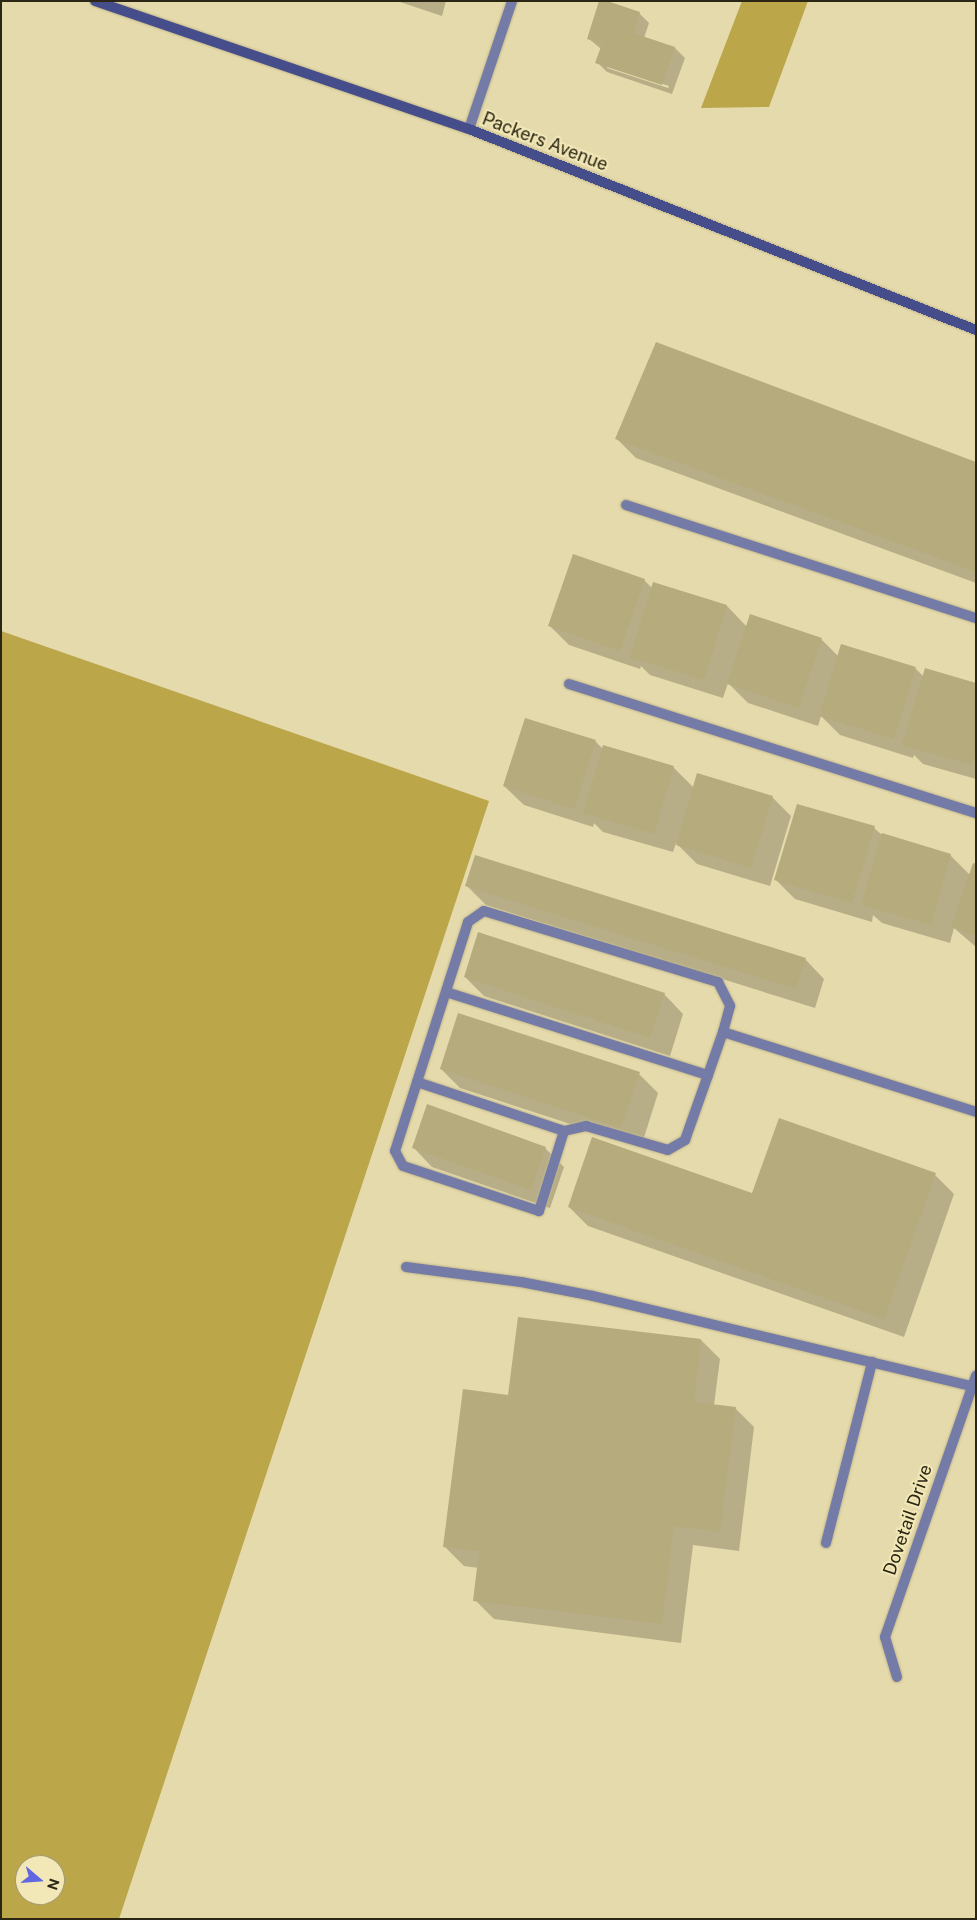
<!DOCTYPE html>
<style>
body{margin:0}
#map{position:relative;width:977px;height:1920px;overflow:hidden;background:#e5daab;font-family:"Public Sans",sans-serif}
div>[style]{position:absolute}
.green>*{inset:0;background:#bba64a}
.shadow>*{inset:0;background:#0003}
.building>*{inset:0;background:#b6ab7d}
.roads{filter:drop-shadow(0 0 1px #c0b68d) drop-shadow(0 0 1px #c0b68d)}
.service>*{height:10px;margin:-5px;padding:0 5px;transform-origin:5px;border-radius:5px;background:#747ba6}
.minor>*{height:10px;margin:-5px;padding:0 5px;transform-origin:5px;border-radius:5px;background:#747ba6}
.secondary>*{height:10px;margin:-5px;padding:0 5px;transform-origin:5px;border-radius:5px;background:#464d8b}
span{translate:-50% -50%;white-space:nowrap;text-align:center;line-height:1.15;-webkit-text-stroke:4px #f2e7b7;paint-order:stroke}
.street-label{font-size:18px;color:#2a2613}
.frame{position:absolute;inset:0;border:2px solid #2a2613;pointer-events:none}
.north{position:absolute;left:15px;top:1855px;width:50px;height:50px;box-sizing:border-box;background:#f2e7b7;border:1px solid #a29a75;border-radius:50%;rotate:108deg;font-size:14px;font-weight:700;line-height:20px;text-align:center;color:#2a2613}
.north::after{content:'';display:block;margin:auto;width:18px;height:22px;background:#6167e0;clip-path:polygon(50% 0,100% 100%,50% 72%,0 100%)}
</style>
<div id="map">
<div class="green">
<i style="clip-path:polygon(742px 1px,808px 1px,769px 107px,701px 108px)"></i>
<i style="clip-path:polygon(evenodd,1px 631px,489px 801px,119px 1919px,1px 1919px,1px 631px,25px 1865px,55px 1865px,55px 1895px,25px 1895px,25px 1865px)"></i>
</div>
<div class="shadow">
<i style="clip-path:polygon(397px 1px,446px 1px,442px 16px)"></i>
<i style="clip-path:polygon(evenodd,639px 13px,649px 23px,644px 38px,675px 48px,685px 58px,672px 94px,607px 72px,597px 62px,601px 49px,588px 38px,639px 13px,607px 65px,669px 86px,668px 88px,607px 68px,607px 65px)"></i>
<i style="clip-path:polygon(617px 439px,976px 464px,976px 583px,636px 458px)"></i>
<i style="clip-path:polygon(644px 580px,652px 588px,654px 583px,727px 606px,747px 627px,821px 639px,839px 657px,842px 646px,916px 669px,924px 677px,976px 684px,976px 779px,923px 764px,914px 755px,913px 758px,840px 735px,821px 716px,818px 726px,748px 703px,728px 683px,723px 698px,650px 675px,641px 666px,640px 669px,569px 645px,550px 626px)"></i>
<i style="clip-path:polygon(595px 741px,603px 749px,673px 767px,694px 788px,772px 797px,791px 816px,770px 886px,697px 864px,676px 843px,673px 852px,603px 832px,594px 823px,593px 827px,524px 805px,504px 786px)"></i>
<i style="clip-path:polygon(874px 828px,881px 834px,950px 855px,970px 875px,976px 865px,976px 947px,954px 928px,950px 943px,882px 923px,873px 915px,872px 922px,795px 899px,776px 880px)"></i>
<i style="clip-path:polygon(467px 886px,805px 959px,824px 979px,815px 1008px,486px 905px)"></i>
<i style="clip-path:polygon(465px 977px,664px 994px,683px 1014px,670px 1056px,484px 996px)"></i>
<i style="clip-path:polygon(441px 1069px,639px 1074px,658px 1093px,641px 1147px,460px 1088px)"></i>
<i style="clip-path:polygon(413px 1147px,545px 1148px,564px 1167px,550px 1208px,432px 1167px)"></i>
<i style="clip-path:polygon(935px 1175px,954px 1194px,904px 1337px,588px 1226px,569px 1207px,753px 1195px)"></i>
<i style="clip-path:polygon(701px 1340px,720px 1359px,714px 1405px,735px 1408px,754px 1427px,739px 1551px,693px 1545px,681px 1643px,494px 1619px,475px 1600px,479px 1568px,464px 1566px,445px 1547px,509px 1396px)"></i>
</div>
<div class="building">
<i style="clip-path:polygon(599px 1px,607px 1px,640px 12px,633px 33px,675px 47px,662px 85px,595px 63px,602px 44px,587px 39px)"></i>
<i style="clip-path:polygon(656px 342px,976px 462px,976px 572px,615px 439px)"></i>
<i style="clip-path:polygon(573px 554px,645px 579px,620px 651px,548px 626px)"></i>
<i style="clip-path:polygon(653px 582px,727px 605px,704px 680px,630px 657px)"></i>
<i style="clip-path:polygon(750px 614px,822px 638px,799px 708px,727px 684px)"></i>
<i style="clip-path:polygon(841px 644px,916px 667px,894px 739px,819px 716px)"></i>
<i style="clip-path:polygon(925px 668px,976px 683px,976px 750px,971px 765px,902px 745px)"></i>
<i style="clip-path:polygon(525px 718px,596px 740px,574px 809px,503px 786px)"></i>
<i style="clip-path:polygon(603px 745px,674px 766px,654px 834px,583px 813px)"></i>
<i style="clip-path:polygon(697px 773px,773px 796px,751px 868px,676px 845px)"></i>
<i style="clip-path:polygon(797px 804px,875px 826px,852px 903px,774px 880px)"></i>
<i style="clip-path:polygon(882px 833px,951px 854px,931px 925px,861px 905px)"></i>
<i style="clip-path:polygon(475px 855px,806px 958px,796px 989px,465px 886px)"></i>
<i style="clip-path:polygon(973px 863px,976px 864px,976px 936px,951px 927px)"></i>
<i style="clip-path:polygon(478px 932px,665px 993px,650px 1038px,464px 977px)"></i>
<i style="clip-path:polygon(458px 1013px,640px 1072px,621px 1128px,440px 1069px)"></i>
<i style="clip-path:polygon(427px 1104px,546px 1147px,531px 1190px,412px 1148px)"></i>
<i style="clip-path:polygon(779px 1118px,936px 1173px,884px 1319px,568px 1207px,592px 1137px,752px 1193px)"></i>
<i style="clip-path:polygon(518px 1317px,701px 1339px,694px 1402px,736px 1407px,720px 1532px,674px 1526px,662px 1624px,473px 1601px,479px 1551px,443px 1547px,463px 1389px,508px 1395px)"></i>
</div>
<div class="roads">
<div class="service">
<i style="left:626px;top:505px;width:368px;rotate:17.9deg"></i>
<i style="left:569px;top:684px;width:427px;rotate:17.6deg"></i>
<i style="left:446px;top:992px;width:275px;rotate:17.6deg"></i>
<i style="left:708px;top:1075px;width:46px;rotate:-70.8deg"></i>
<i style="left:417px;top:1082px;width:155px;rotate:18.4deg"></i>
<i style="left:564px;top:1131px;width:84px;rotate:107.4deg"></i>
<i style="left:539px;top:1211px;width:143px;rotate:-161.7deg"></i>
<i style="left:403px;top:1166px;width:17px;rotate:-118deg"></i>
<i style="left:395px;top:1151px;width:72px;rotate:-72.3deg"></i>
<i style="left:417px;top:1082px;width:168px;rotate:-72.3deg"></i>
<i style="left:468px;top:922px;width:19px;rotate:-35deg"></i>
<i style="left:484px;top:911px;width:245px;rotate:16.9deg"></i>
<i style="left:718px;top:982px;width:27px;rotate:63deg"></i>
<i style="left:730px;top:1006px;width:27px;rotate:105deg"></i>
<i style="left:723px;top:1032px;width:265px;rotate:17.5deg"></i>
<i style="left:564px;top:1131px;width:23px;rotate:-13deg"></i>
<i style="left:586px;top:1126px;width:85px;rotate:16.3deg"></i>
<i style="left:668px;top:1150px;width:20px;rotate:-30deg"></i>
<i style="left:685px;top:1140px;width:69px;rotate:-70.5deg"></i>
<i style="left:406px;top:1267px;width:116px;rotate:7.4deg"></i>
<i style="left:521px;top:1282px;width:73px;rotate:11deg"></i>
<i style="left:593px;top:1296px;width:394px;rotate:13.4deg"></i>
<i style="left:826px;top:1543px;width:187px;rotate:-75.7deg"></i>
</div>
<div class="minor">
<i style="left:469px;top:129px;width:135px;rotate:-71.4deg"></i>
<i style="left:897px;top:1677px;width:42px;rotate:-106.7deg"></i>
<i style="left:885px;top:1637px;width:277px;rotate:-70.8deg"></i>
</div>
<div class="secondary">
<i style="left:95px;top:1px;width:395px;rotate:18.9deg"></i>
<i style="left:469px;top:129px;width:545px;rotate:21.63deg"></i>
</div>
</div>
<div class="street-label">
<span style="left:545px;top:142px;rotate:21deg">Packers Avenue</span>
<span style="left:908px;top:1520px;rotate:-71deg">Dovetail Drive</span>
</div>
<div class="frame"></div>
<div class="north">N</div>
</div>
